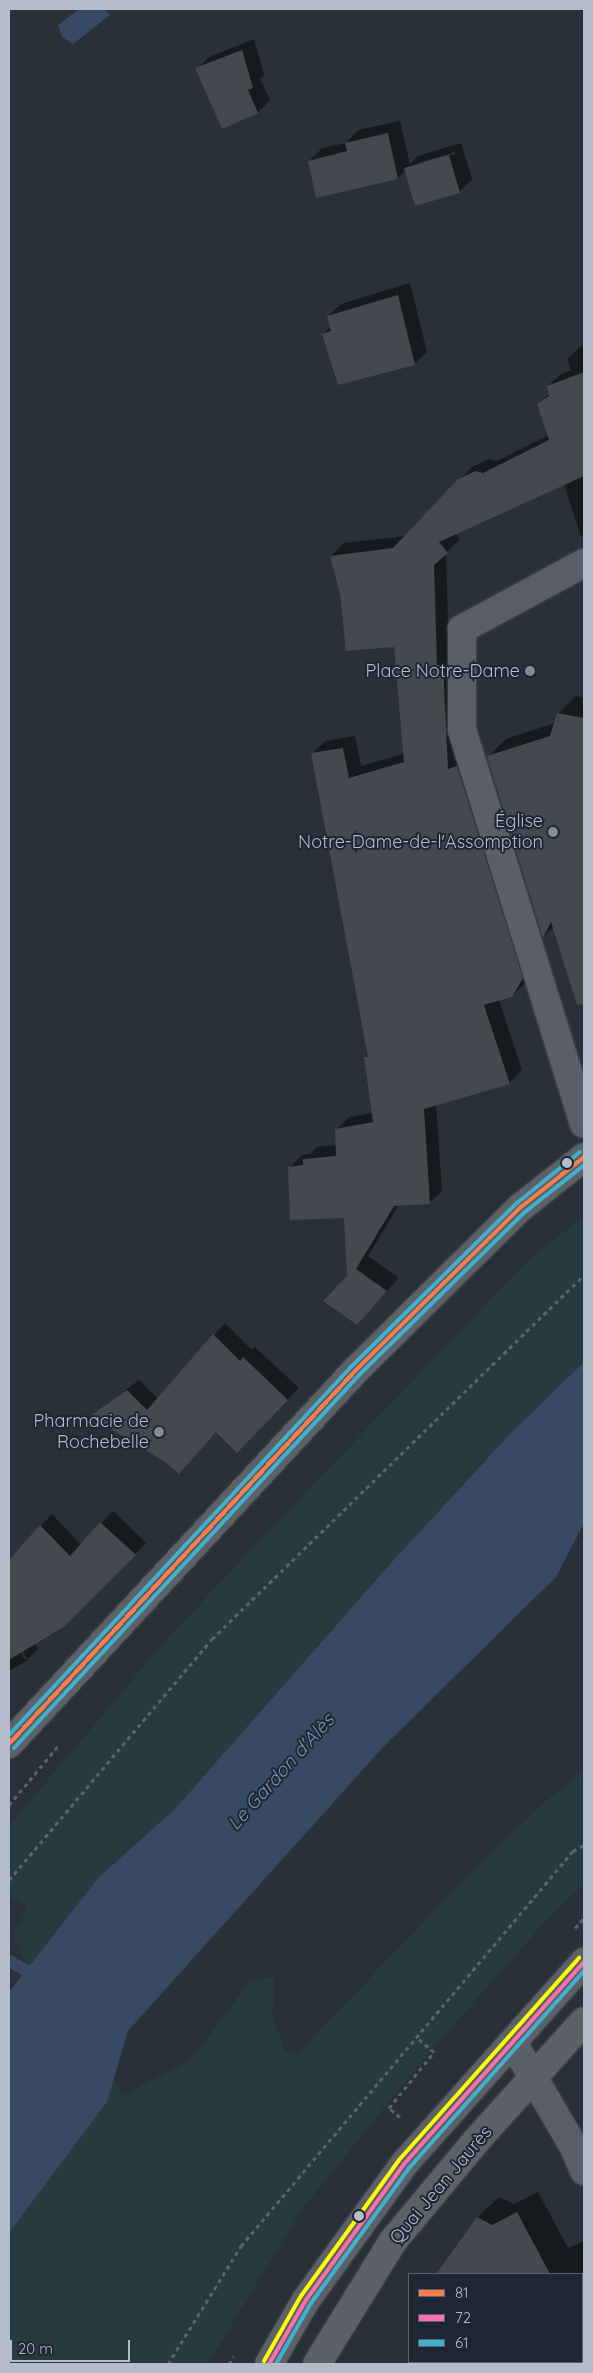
<!DOCTYPE html>
<meta charset="utf-8">
<style>
body{margin:0}
#map{position:relative;width:593px;height:2373px;overflow:hidden;background:#2a3038;font-family:Quicksand,sans-serif}
div>[style]{position:absolute}
.green>*{inset:0;background:#273a3e}
.water>*{inset:0;background:#384963}
.shadow>*{inset:0;background:#0007}
.stream>*{height:12px;margin:-6px;padding:0 6px;transform-origin:6px;border-radius:6px;background:#384963}
.building>*{inset:0;background:#444950}
.path>*{height:3px;margin-top:-1.5px;transform-origin:0;background:repeating-linear-gradient(90deg,#5d636a 0 4px,transparent 0 8px)}
.roads{filter:drop-shadow(0 0 1px #484c53) drop-shadow(0 0 1px #484c53)}
.minor>*{height:28px;margin:-14px;padding:0 14px;transform-origin:14px;border-radius:14px;background:#5a5e66}
.major>*{height:28px;margin:-14px;padding:0 14px;transform-origin:14px;border-radius:14px;background:#5c6168}
.bus-1>*{height:4px;margin:-2px;padding:0 2px;transform-origin:2px;border-radius:2px;background:#f57e4d}
.bus-2>*{height:4px;margin:-2px;padding:0 2px;transform-origin:2px;border-radius:2px;background:#f870ad}
.bus-3>*{height:4px;margin:-2px;padding:0 2px;transform-origin:2px;border-radius:2px;background:#40b0cc}
.bus-4>*{height:4px;margin:-2px;padding:0 2px;transform-origin:2px;border-radius:2px;background:#ff0}
.bus-5>*{height:4px;margin:-2px;padding:0 2px;transform-origin:2px;border-radius:2px;background:#40b0cc}
.dots>*{width:14px;height:14px;translate:-50% -50%;box-sizing:border-box;border:2px solid #1d2633;border-radius:50%}
span{translate:-50% -50%;white-space:nowrap;text-align:center;line-height:1.15;-webkit-text-stroke:4px #1d2633;paint-order:stroke}
.poi-label{font-size:18px;color:#b4bcc9}
.right{translate:-100% -50%;text-align:right}
.street-label{font-size:18px;color:#b4bcc9}
.water-label{font-size:19px;color:#7c92b1;font-style:italic}
.frame{position:absolute;inset:0;border:10px solid #b4bcc9;pointer-events:none}
.legend{position:absolute;left:408px;top:2273px;width:175px;height:90px;box-sizing:border-box;background:#1d2633;border:1px solid #59626f;margin:0;padding:6px 9px;list-style:none;font-size:15px;color:#b4bcc9}
.legend li{display:flex;align-items:center;gap:10px;height:25px}
.legend b{width:25px;border:1px solid #59626f}
.scale{position:absolute;left:10px;top:2340px;width:120px;height:22px;box-sizing:border-box;border:2px solid #b4bcc9;border-top:0;padding-left:6px;font-size:15px;line-height:18px;white-space:nowrap;color:#b4bcc9;-webkit-text-stroke:4px #1d2633;paint-order:stroke}
</style>
<div id="map">
<div class="green">
<i style="clip-path:polygon(584px 1216px,584px 1362px,511px 1433px,391px 1563px,175px 1810px,99px 1877px,28px 1969px,13px 1934px,28px 1907px,9px 1895px,9px 1826px,167px 1639px,269px 1531px,529px 1259px)"></i>
<i style="clip-path:polygon(584px 1771px,584px 1884px,544px 1923px,427px 2055px,302px 2209px,208px 2364px,9px 2364px,9px 2233px,107px 2102px,112px 2075px,122px 2096px,191px 2060px,250px 1981px,275px 1977px,272px 2017px,285px 2050px,296px 2055px,461px 1883px,542px 1804px)"></i>
</div>
<div class="water">
<i style="clip-path:polygon(79px 9px,105px 9px,110px 15px,73px 44px,62px 37px,58px 25px)"></i>
<i style="clip-path:polygon(584px 1362px,584px 1523px,556px 1577px,385px 1745px,128px 2031px,107px 2102px,9px 2233px,9px 1992px,99px 1877px,175px 1809px,391px 1563px,511px 1433px)"></i>
</div>
<div class="shadow">
<i style="clip-path:polygon(254px 39px,264px 75px,260px 79px,270px 100px,258px 112px,223px 127px,197px 69px,209px 57px)"></i>
<i style="clip-path:polygon(evenodd,400px 121px,410px 164px,418px 156px,461px 143px,472px 179px,459px 192px,405px 170px,398px 178px,317px 196px,309px 161px,322px 148px,346px 143px,358px 130px,400px 121px,455px 152px,455px 154px,418px 165px,418px 163px,455px 152px)"></i>
<i style="clip-path:polygon(410px 283px,427px 352px,414px 364px,324px 334px,331px 326px,328px 316px,341px 304px)"></i>
<i style="clip-path:polygon(584px 344px,584px 535px,581px 537px,564px 484px,455px 533px,460px 539px,446px 553px,449px 653px,535px 964px,525px 983px,512px 996px,499px 1000px,522px 1070px,509px 1083px,436px 1104px,442px 1191px,429px 1203px,399px 1205px,368px 1256px,399px 1278px,370px 1310px,348px 1276px,345px 1217px,290px 1167px,302px 1155px,310px 1154px,317px 1147px,337px 1145px,336px 1130px,349px 1117px,373px 1113px,366px 1058px,369px 1055px,313px 753px,325px 741px,355px 736px,361px 766px,404px 754px,395px 646px,341px 594px,331px 556px,344px 543px,406px 536px,472px 467px,489px 459px,497px 461px,549px 435px,538px 404px,550px 393px,548px 386px,561px 374px,571px 370px,567px 359px)"></i>
<i style="clip-path:polygon(576px 696px,584px 698px,584px 977px,571px 981px,554px 926px,544px 936px,488px 757px,506px 739px,555px 723px,558px 714px)"></i>
<i style="clip-path:polygon(225px 1323px,252px 1350px,255px 1347px,299px 1388px,237px 1451px,217px 1431px,169px 1462px,92px 1416px,139px 1380px,158px 1398px)"></i>
<i style="clip-path:polygon(evenodd,113px 1511px,146px 1543px,65px 1625px,34px 1643px,38px 1649px,26px 1661px,9px 1671px,9px 1593px,25px 1583px,9px 1562px,52px 1514px,81px 1545px,113px 1511px,20px 1646px,27px 1659px,24px 1659px,20px 1646px)"></i>
<i style="clip-path:polygon(538px 2192px,568px 2248px,584px 2241px,582px 2359px,582px 2274px,442px 2274px,440px 2271px,477px 2218px,499px 2197px,514px 2204px)"></i>
<i style="clip-path:polygon(417px 2362px,576px 2362px,415px 2364px)"></i>
</div>
<div class="stream">
<i style="left:9px;top:1961px;width:38px;rotate:29deg"></i>
</div>
<div class="building">
<i style="clip-path:polygon(242px 50px,253px 88px,248px 90px,258px 113px,222px 129px,195px 68px)"></i>
<i style="clip-path:polygon(388px 133px,398px 179px,316px 198px,308px 161px,347px 151px,345px 143px)"></i>
<i style="clip-path:polygon(449px 155px,460px 193px,415px 206px,404px 168px)"></i>
<i style="clip-path:polygon(398px 295px,415px 365px,338px 385px,322px 334px,331px 331px,327px 316px)"></i>
<i style="clip-path:polygon(584px 372px,584px 476px,439px 542px,448px 553px,434px 565px,437px 665px,443px 665px,448px 769px,457px 766px,523px 978px,512px 997px,484px 1005px,510px 1084px,424px 1109px,430px 1204px,394px 1206px,356px 1269px,387px 1291px,357px 1325px,323px 1301px,347px 1276px,344px 1218px,290px 1220px,288px 1167px,303px 1165px,303px 1159px,336px 1156px,335px 1129px,373px 1122px,364px 1057px,368px 1057px,311px 753px,343px 748px,349px 778px,404px 762px,394px 647px,346px 651px,340px 594px,330px 556px,393px 548px,458px 479px,476px 471px,483px 473px,549px 440px,537px 404px,549px 396px,547px 386px)"></i>
<i style="clip-path:polygon(557px 713px,584px 718px,584px 1004px,577px 1005px,551px 922px,543px 938px,487px 756px,550px 736px)"></i>
<i style="clip-path:polygon(213px 1334px,240px 1361px,243px 1357px,288px 1400px,237px 1453px,216px 1432px,179px 1474px,168px 1464px,90px 1416px,127px 1390px,147px 1410px)"></i>
<i style="clip-path:polygon(100px 1522px,136px 1555px,65px 1626px,9px 1660px,9px 1560px,40px 1525px,70px 1556px)"></i>
<i style="clip-path:polygon(517px 2212px,550px 2274px,436px 2274px,477px 2217px,492px 2225px)"></i>
</div>
<div class="path">
<i style="left:9px;top:1805px;width:77px;rotate:-50.3deg"></i>
<i style="left:9px;top:1880px;width:315px;rotate:-49.9deg"></i>
<i style="left:212px;top:1639px;width:520px;rotate:-44.38deg"></i>
<i style="left:575px;top:1928px;width:13px;rotate:-48deg"></i>
<i style="left:400px;top:2117px;width:14px;rotate:-141deg"></i>
<i style="left:389px;top:2108px;width:72px;rotate:-51.2deg"></i>
<i style="left:434px;top:2052px;width:23px;rotate:-140deg"></i>
<i style="left:168px;top:2364px;width:139px;rotate:-58.3deg"></i>
<i style="left:241px;top:2246px;width:516px;rotate:-49.95deg"></i>
<i style="left:573px;top:1851px;width:13px;rotate:-29deg"></i>
<i style="left:229px;top:2364px;width:9px;rotate:-58deg"></i>
</div>
<div class="roads">
<div class="minor">
<i style="left:584px;top:563px;width:139px;rotate:151.6deg"></i>
<i style="left:462px;top:629px;width:101px;rotate:90deg"></i>
<i style="left:462px;top:730px;width:412px;rotate:72.8deg"></i>
<i style="left:513px;top:2043px;width:121px;rotate:59.6deg"></i>
<i style="left:574px;top:2147px;width:26px;rotate:67deg"></i>
</div>
<div class="major">
<i style="left:9px;top:1744px;width:509px;rotate:-47.15deg"></i>
<i style="left:355px;top:1371px;width:233px;rotate:-44.7deg"></i>
<i style="left:521px;top:1207px;width:80px;rotate:-38.4deg"></i>
<i style="left:269px;top:2364px;width:74px;rotate:-60deg"></i>
<i style="left:306px;top:2300px;width:168px;rotate:-54.2deg"></i>
<i style="left:404px;top:2164px;width:271px;rotate:-48.3deg"></i>
<i style="left:317px;top:2364px;width:145px;rotate:-58.3deg"></i>
<i style="left:393px;top:2241px;width:130px;rotate:-50.3deg"></i>
<i style="left:476px;top:2141px;width:161px;rotate:-48deg"></i>
</div>
</div>
<div class="bus-1">
<i style="left:9px;top:1744px;width:509px;rotate:-47.15deg"></i>
<i style="left:355px;top:1371px;width:233px;rotate:-44.7deg"></i>
<i style="left:521px;top:1207px;width:80px;rotate:-38.4deg"></i>
</div>
<div class="bus-2">
<i style="left:269px;top:2364px;width:74px;rotate:-60deg"></i>
<i style="left:306px;top:2300px;width:168px;rotate:-54.2deg"></i>
<i style="left:404px;top:2164px;width:271px;rotate:-48.3deg"></i>
</div>
<div class="bus-3">
<i style="left:14px;top:1748px;width:508px;rotate:-47.23deg"></i>
<i style="left:359px;top:1375px;width:233px;rotate:-44.5deg"></i>
<i style="left:525px;top:1212px;width:75px;rotate:-38.5deg"></i>
<i style="left:276px;top:2364px;width:70px;rotate:-60.2deg"></i>
<i style="left:311px;top:2303px;width:167px;rotate:-54deg"></i>
<i style="left:409px;top:2168px;width:264px;rotate:-48.4deg"></i>
</div>
<div class="bus-4">
<i style="left:264px;top:2361px;width:75px;rotate:-60.4deg"></i>
<i style="left:301px;top:2296px;width:168px;rotate:-54.2deg"></i>
<i style="left:399px;top:2160px;width:271px;rotate:-48.3deg"></i>
</div>
<div class="bus-5">
<i style="left:9px;top:1735px;width:502px;rotate:-47.1deg"></i>
<i style="left:351px;top:1367px;width:233px;rotate:-44.7deg"></i>
<i style="left:517px;top:1203px;width:81px;rotate:-39deg"></i>
</div>
<div class="dots">
<i style="left:530px;top:671px;background:#848b96"></i>
<i style="left:553px;top:832px;background:#848b96"></i>
<i style="left:567px;top:1163px;background:#b4bcc9"></i>
<i style="left:159px;top:1432px;background:#848b96"></i>
<i style="left:359px;top:2216px;background:#b4bcc9"></i>
</div>
<div class="poi-label">
<span class="right" style="left:520px;top:671px">Place Notre-Dame</span>
<span class="right" style="left:543px;top:832px">Église<br>Notre-Dame-de-l'Assomption</span>
<span class="right" style="left:149px;top:1432px">Pharmacie de<br>Rochebelle</span>
</div>
<div class="street-label">
<span style="left:441px;top:2185px;rotate:-50deg">Quai Jean Jaurès</span>
</div>
<div class="water-label">
<span style="left:281px;top:1772px;rotate:-48deg">Le Gardon d'Alès</span>
</div>
<div class="frame"></div>
<ul class="legend">
<li><b style="height:6px;background:#f57e4d"></b>81</li>
<li><b style="height:6px;background:#f870ad"></b>72</li>
<li><b style="height:6px;background:#40b0cc"></b>61</li>
</ul>
<div class="scale">20 m</div>
</div>
